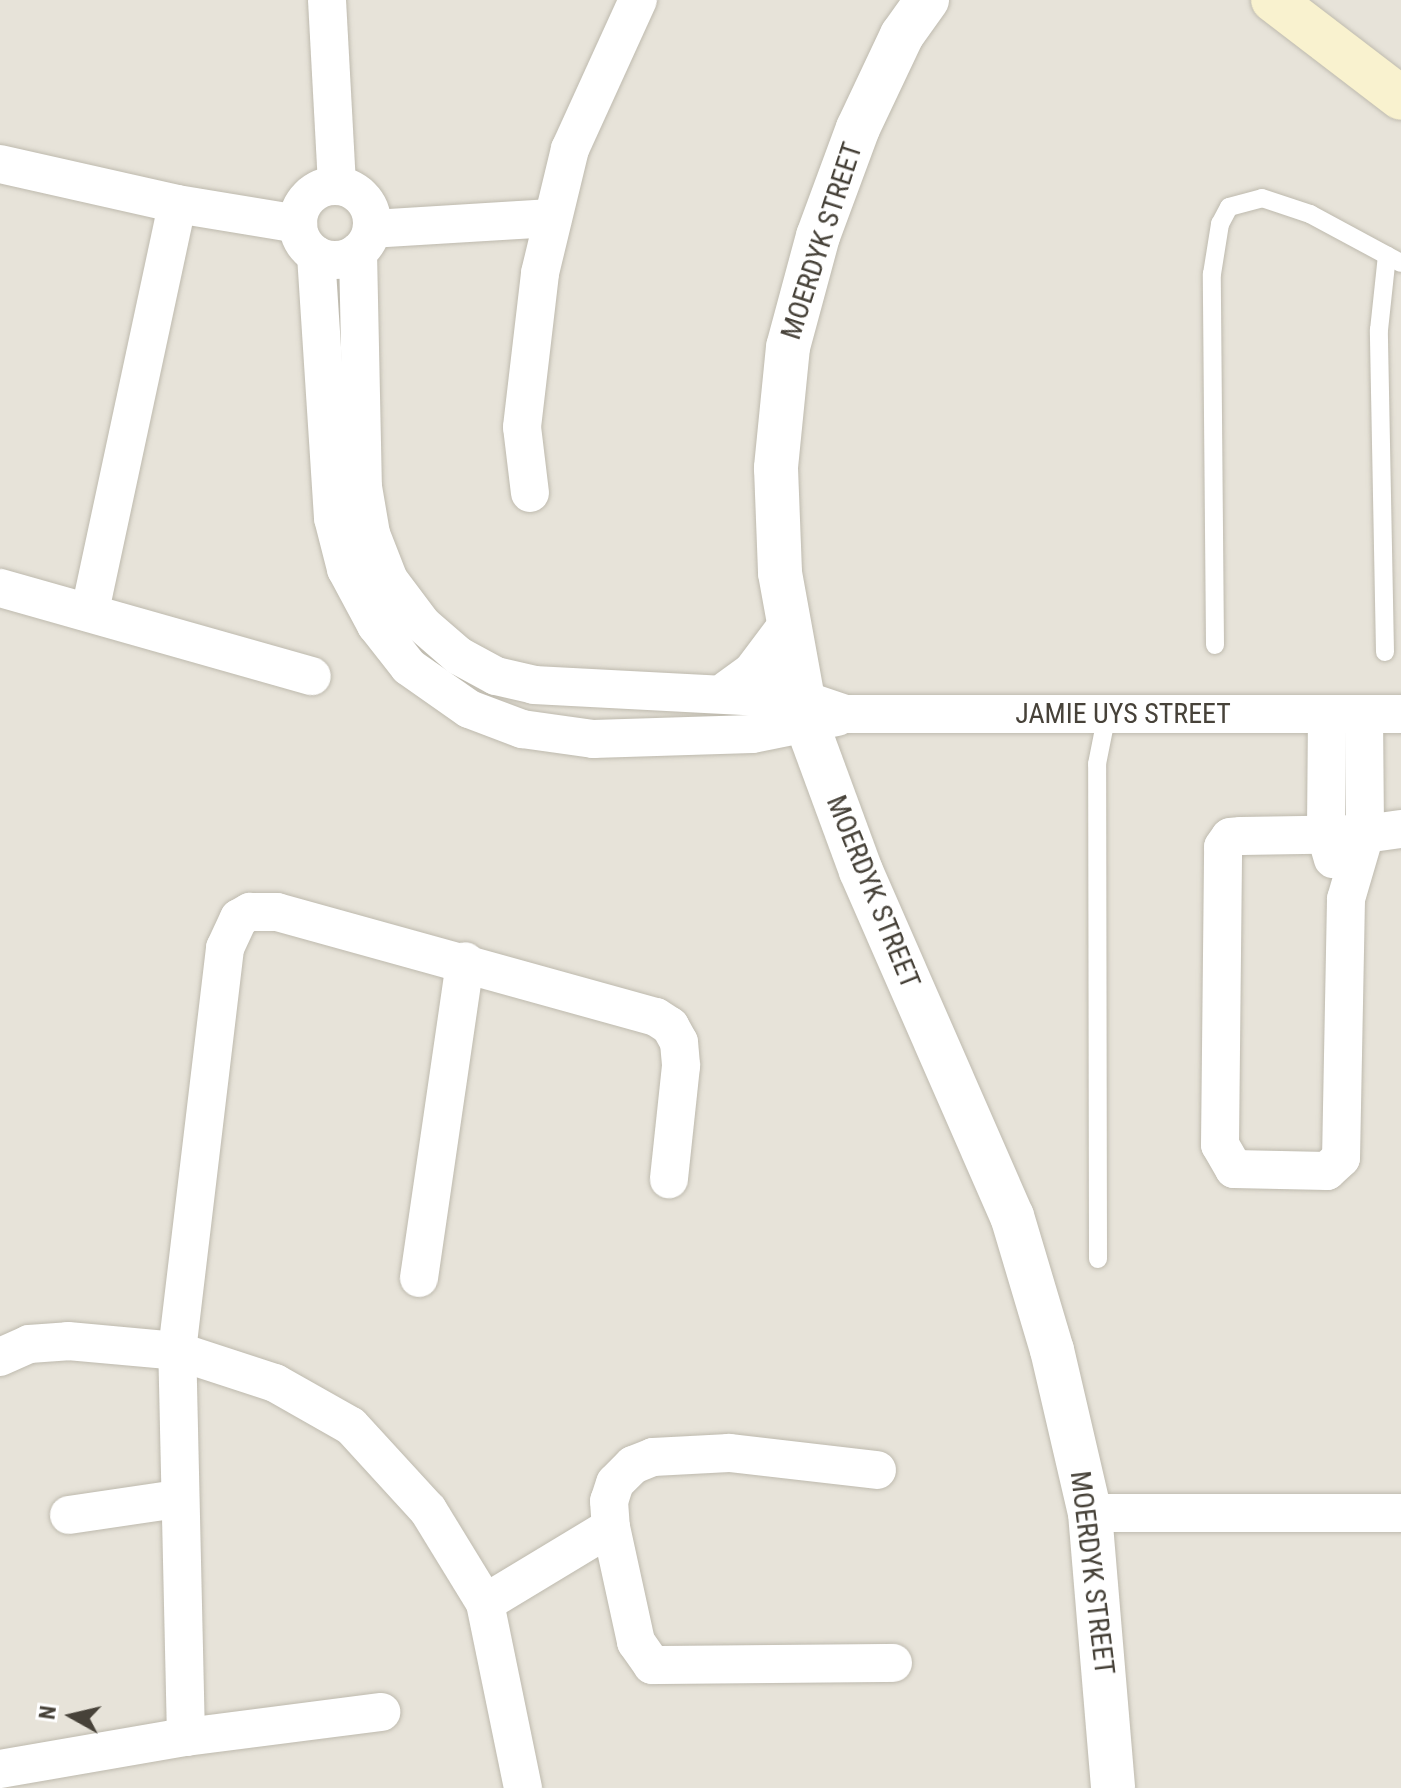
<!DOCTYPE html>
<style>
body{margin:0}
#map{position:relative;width:1401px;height:1788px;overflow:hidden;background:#f3f1ea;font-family:"Roboto Condensed",sans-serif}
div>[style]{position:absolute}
.residential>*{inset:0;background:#e7e3d9}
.roads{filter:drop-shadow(0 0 2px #bebaae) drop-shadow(0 0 2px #bebaae)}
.service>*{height:18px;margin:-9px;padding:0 9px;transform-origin:9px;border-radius:9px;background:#fff}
.minor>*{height:38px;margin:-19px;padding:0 19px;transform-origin:19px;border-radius:19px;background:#fff}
.minor>.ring{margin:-19px;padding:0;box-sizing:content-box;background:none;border:38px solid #fff;border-radius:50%}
.tertiary>*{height:44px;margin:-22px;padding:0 22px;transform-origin:22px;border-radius:22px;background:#fff}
.secondary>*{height:44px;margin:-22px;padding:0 22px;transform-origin:22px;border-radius:22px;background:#f9f2cf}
span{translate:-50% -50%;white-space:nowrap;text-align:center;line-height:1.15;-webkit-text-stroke:6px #fff;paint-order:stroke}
.street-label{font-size:28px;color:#474239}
.north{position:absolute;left:32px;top:1676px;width:80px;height:80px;-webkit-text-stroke:6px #fff;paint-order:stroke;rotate:278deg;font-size:22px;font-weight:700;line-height:32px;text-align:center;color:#474239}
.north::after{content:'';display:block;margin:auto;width:28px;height:36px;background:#474239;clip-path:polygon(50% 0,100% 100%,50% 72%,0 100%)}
</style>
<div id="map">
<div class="residential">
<i style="clip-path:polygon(0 0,1401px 0,1401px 1788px,0 1788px)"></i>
</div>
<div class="roads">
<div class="service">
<i style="left:1215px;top:645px;width:371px;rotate:-90.5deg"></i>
<i style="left:1212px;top:274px;width:51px;rotate:-80.9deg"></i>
<i style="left:1220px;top:224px;width:19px;rotate:-62deg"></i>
<i style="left:1229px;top:207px;width:34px;rotate:-15deg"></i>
<i style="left:1262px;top:198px;width:51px;rotate:18.4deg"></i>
<i style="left:1310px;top:214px;width:103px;rotate:28.3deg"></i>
<i style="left:1385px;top:652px;width:322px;rotate:-91.1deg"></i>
<i style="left:1379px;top:330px;width:75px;rotate:-83.9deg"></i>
<i style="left:1098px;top:1259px;width:495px;rotate:-90.1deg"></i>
<i style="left:1097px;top:764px;width:51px;rotate:-78.7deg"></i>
</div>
<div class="minor">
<i style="left:327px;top:0;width:186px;rotate:86.9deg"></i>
<i style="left:0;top:164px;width:181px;rotate:12.7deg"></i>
<i style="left:177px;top:204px;width:123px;rotate:9.4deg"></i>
<i class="ring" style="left:298px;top:186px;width:36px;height:36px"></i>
<i style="left:372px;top:229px;width:181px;rotate:-3.5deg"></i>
<i style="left:358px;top:252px;width:235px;rotate:88.8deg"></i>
<i style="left:363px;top:487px;width:48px;rotate:80.3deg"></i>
<i style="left:371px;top:534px;width:49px;rotate:68.6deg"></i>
<i style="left:389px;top:580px;width:55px;rotate:53.1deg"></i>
<i style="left:422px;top:624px;width:49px;rotate:40.9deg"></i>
<i style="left:459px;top:656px;width:42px;rotate:28.4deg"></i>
<i style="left:496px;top:676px;width:39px;rotate:13deg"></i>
<i style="left:534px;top:685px;width:267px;rotate:3deg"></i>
<i style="left:801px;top:699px;width:46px;rotate:18.8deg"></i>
<i style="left:845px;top:714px;width:556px"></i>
<i style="left:316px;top:255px;width:264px;rotate:86.3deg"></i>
<i style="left:333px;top:518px;width:53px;rotate:75.7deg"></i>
<i style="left:346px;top:569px;width:64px;rotate:61.8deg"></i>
<i style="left:376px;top:625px;width:53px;rotate:51.8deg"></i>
<i style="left:409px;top:667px;width:73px;rotate:35deg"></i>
<i style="left:469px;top:709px;width:57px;rotate:20.7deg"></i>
<i style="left:522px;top:729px;width:72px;rotate:8deg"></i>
<i style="left:593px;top:739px;width:159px;rotate:-1.8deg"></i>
<i style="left:752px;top:734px;width:87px;rotate:-11.3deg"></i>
<i style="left:530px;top:493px;width:66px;rotate:-96.9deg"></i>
<i style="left:522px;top:427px;width:155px;rotate:-83.3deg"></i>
<i style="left:540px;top:273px;width:128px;rotate:-76.4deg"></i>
<i style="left:570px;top:149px;width:164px;rotate:-65.5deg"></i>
<i style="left:0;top:588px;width:324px;rotate:15.8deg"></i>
<i style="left:90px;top:611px;width:416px;rotate:-77.9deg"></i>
<i style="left:1327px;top:714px;width:121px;rotate:90.5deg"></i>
<i style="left:1326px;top:835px;width:25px;rotate:74deg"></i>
<i style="left:1364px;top:714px;width:120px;rotate:89.5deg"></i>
<i style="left:1365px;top:834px;width:68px;rotate:106.3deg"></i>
<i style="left:1346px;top:899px;width:259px;rotate:91.1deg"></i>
<i style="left:1341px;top:1158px;width:19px;rotate:137deg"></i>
<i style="left:1327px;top:1171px;width:93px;rotate:-178.8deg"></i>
<i style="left:1234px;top:1169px;width:28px;rotate:-120deg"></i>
<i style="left:1220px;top:1145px;width:298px;rotate:-89.4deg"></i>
<i style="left:1223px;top:847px;width:12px;rotate:-55deg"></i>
<i style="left:1230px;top:837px;width:11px;rotate:-5deg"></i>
<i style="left:1241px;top:836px;width:124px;rotate:-0.9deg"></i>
<i style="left:1365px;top:834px;width:36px;rotate:-8deg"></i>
<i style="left:419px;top:1278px;width:320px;rotate:-81.7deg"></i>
<i style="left:0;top:1357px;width:32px;rotate:-24deg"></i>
<i style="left:29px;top:1344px;width:39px;rotate:-4deg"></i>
<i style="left:68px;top:1341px;width:109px;rotate:5.2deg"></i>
<i style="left:177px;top:1351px;width:103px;rotate:18.1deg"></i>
<i style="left:275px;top:1383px;width:87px;rotate:29.5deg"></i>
<i style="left:351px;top:1426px;width:114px;rotate:47.5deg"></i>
<i style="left:428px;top:1510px;width:109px;rotate:58.5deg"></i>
<i style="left:485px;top:1603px;width:189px;rotate:78.4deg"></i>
<i style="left:877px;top:1470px;width:149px;rotate:-173.4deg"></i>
<i style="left:729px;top:1453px;width:76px;rotate:177deg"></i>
<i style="left:653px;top:1457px;width:22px;rotate:158deg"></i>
<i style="left:633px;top:1465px;width:25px;rotate:135deg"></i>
<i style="left:615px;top:1483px;width:19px;rotate:108deg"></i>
<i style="left:609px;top:1501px;width:26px;rotate:86deg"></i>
<i style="left:611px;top:1527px;width:118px;rotate:77.7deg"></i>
<i style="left:636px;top:1642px;width:28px;rotate:55deg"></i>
<i style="left:652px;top:1665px;width:241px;rotate:-0.5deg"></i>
<i style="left:1090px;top:1513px;width:311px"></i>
<i style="left:69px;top:1515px;width:109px;rotate:-8.4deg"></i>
<i style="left:485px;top:1603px;width:147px;rotate:-31.1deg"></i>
<i style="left:186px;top:1737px;width:386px;rotate:-91.3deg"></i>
<i style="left:177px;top:1351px;width:406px;rotate:-83.2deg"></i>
<i style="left:225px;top:948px;width:33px;rotate:-65deg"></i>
<i style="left:239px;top:918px;width:13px;rotate:-29deg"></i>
<i style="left:250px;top:912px;width:27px"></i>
<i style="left:277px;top:912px;width:393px;rotate:15.5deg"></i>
<i style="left:656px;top:1017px;width:17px;rotate:33deg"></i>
<i style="left:670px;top:1026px;width:18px;rotate:61deg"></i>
<i style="left:679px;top:1042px;width:24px;rotate:85deg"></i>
<i style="left:681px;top:1066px;width:114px;rotate:96.1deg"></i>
<i style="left:0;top:1769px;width:189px;rotate:-9.8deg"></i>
<i style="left:186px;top:1737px;width:197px;rotate:-7.3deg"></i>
</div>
<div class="tertiary">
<i style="left:927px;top:0;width:43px;rotate:125.5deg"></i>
<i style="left:902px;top:35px;width:103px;rotate:115.3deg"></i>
<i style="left:858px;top:128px;width:115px;rotate:110.3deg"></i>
<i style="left:818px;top:236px;width:115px;rotate:105.1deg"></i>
<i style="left:788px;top:347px;width:122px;rotate:95.7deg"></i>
<i style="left:776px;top:468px;width:105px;rotate:87.8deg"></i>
<i style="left:780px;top:573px;width:157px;rotate:79.7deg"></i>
<i style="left:808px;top:727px;width:153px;rotate:69.8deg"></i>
<i style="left:861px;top:871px;width:377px;rotate:66.4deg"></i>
<i style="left:1012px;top:1216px;width:140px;rotate:73.4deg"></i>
<i style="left:1052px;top:1350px;width:167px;rotate:76.9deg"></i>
<i style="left:1090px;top:1513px;width:276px;rotate:85.2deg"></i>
<i style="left:729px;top:692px;width:31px;rotate:-36deg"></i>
<i style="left:754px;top:674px;width:55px;rotate:-53.1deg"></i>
</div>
<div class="secondary">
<i style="left:1273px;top:0;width:161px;rotate:37.4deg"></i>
</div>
</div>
<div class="street-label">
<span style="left:822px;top:241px;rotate:-72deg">MOERDYK STREET</span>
<span style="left:1123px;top:714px">JAMIE UYS STREET</span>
<span style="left:873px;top:892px;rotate:68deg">MOERDYK STREET</span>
<span style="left:1092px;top:1573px;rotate:83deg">MOERDYK STREET</span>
</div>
<div class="north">N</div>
</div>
